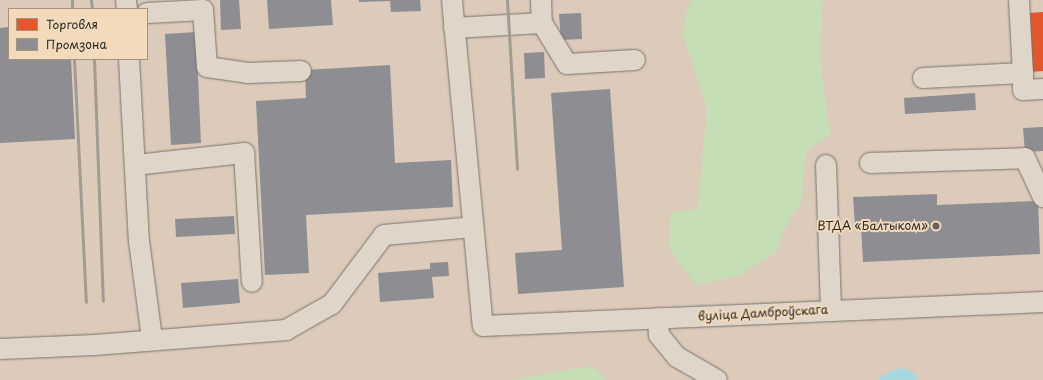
<!DOCTYPE html>
<meta charset="utf-8">
<style>
body{margin:0}
#map{position:relative;width:1043px;height:380px;overflow:hidden;background:#dccbba;font-family:"Playpen Sans",sans-serif}
div>[style]{position:absolute}
.green>*{inset:0;background:#c6deb6}
.water>*{inset:0;background:#a8d8df}
.shops>*{inset:0;background:#e4572e}
.industry>*{inset:0;background:#8d8d92}
.roads{filter:drop-shadow(0 0 1px #7b736b) drop-shadow(0 0 1px #7b736b)}
.minor>*{height:20px;margin:-10px;padding:0 10px;transform-origin:10px;border-radius:10px;background:#dfd5c9}
.rail>*{height:3px;margin:-1.5px;padding:0 1.5px;transform-origin:1.5px;border-radius:1.5px;background:#a19b93}
.dots>*{width:11px;height:11px;translate:-50% -50%;box-sizing:border-box;border:2px solid #f2daba;border-radius:50%}
span{translate:-50% -50%;white-space:nowrap;text-align:center;line-height:1.15;-webkit-text-stroke:4px #f2daba;paint-order:stroke}
.poi-label{font-size:12px;color:#2b2b2b}
.right{translate:-100% -50%;text-align:right}
.street-label{font-size:12px;color:#2b2b2b}
.legend{position:absolute;left:8px;top:8px;width:140px;height:52px;box-sizing:border-box;background:#f2daba;border:1px solid #a29481;margin:0;padding:5px 7px;list-style:none;font-size:12px;color:#2b2b2b}
.legend li{display:flex;align-items:center;gap:8px;height:20px}
.legend b{width:20px;border:1px solid #a29481}
</style>
<div id="map">
<div class="green">
<i style="clip-path:polygon(691px 0,823px 0,820px 55px,830px 135px,806px 151px,801px 203px,785px 229px,776px 252px,740px 275px,696px 285px,669px 248px,670px 213px,698px 209px,707px 108px,683px 35px,686px 14px)"></i>
<i style="clip-path:polygon(592px 366px,606px 380px,508px 380px)"></i>
</div>
<div class="water">
<i style="clip-path:polygon(901px 368px,914px 372px,917px 380px,878px 380px,885px 373px)"></i>
</div>
<div class="shops">
<i style="clip-path:polygon(1043px 12px,1043px 71px,1032px 72px,1029px 13px)"></i>
</div>
<div class="industry">
<i style="clip-path:polygon(220px 0,239px 0,241px 29px,221px 30px)"></i>
<i style="clip-path:polygon(267px 0,331px 0,333px 25px,269px 29px)"></i>
<i style="clip-path:polygon(359px 0,390px 0,390px 1px,359px 2px)"></i>
<i style="clip-path:polygon(390px 0,420px 0,421px 11px,391px 12px)"></i>
<i style="clip-path:polygon(581px 13px,582px 39px,561px 40px,559px 14px)"></i>
<i style="clip-path:polygon(9px 27px,9px 59px,71px 59px,75px 139px,0 143px,0 28px)"></i>
<i style="clip-path:polygon(196px 32px,201px 143px,171px 145px,165px 34px)"></i>
<i style="clip-path:polygon(544px 52px,545px 78px,525px 79px,524px 53px)"></i>
<i style="clip-path:polygon(390px 65px,395px 163px,451px 160px,453px 207px,306px 215px,309px 273px,265px 275px,256px 101px,306px 98px,305px 70px)"></i>
<i style="clip-path:polygon(610px 89px,624px 287px,518px 294px,515px 253px,562px 250px,551px 93px)"></i>
<i style="clip-path:polygon(975px 93px,976px 110px,905px 114px,904px 98px)"></i>
<i style="clip-path:polygon(1043px 127px,1043px 151px,1025px 152px,1023px 128px)"></i>
<i style="clip-path:polygon(937px 194px,937px 205px,1038px 201px,1040px 254px,863px 262px,861px 226px,855px 226px,853px 197px)"></i>
<i style="clip-path:polygon(234px 216px,235px 234px,176px 237px,175px 219px)"></i>
<i style="clip-path:polygon(448px 262px,449px 276px,432px 277px,434px 298px,380px 302px,378px 273px,430px 269px,430px 263px)"></i>
<i style="clip-path:polygon(238px 279px,240px 303px,183px 308px,181px 283px)"></i>
</div>
<div class="roads">
<div class="minor">
<i style="left:126px;top:0;width:9px;rotate:84deg"></i>
<i style="left:452px;top:0;width:327px;rotate:84.6deg"></i>
<i style="left:483px;top:326px;width:561px;rotate:-2.45deg"></i>
<i style="left:541px;top:0;width:23px;rotate:88deg"></i>
<i style="left:1019px;top:0;width:73px;rotate:86.9deg"></i>
<i style="left:147px;top:13px;width:56px;rotate:-3.1deg"></i>
<i style="left:203px;top:10px;width:57px;rotate:86deg"></i>
<i style="left:207px;top:67px;width:41px;rotate:8.3deg"></i>
<i style="left:248px;top:73px;width:53px;rotate:-2.2deg"></i>
<i style="left:454px;top:28px;width:88px;rotate:-3.3deg"></i>
<i style="left:542px;top:23px;width:48px;rotate:58.6deg"></i>
<i style="left:567px;top:64px;width:68px;rotate:-3.4deg"></i>
<i style="left:129px;top:59px;width:182px;rotate:86.9deg"></i>
<i style="left:139px;top:241px;width:99px;rotate:82.4deg"></i>
<i style="left:923px;top:78px;width:100px;rotate:-2.9deg"></i>
<i style="left:1023px;top:73px;width:17px;rotate:90deg"></i>
<i style="left:1023px;top:90px;width:20px;rotate:-3deg"></i>
<i style="left:870px;top:163px;width:155px;rotate:-1.8deg"></i>
<i style="left:1025px;top:158px;width:43px;rotate:65.2deg"></i>
<i style="left:135px;top:165px;width:110px;rotate:-6.3deg"></i>
<i style="left:244px;top:153px;width:129px;rotate:86.5deg"></i>
<i style="left:826px;top:165px;width:145px;rotate:88deg"></i>
<i style="left:658px;top:318px;width:17px;rotate:87deg"></i>
<i style="left:659px;top:335px;width:28px;rotate:51deg"></i>
<i style="left:677px;top:357px;width:46px;rotate:29.9deg"></i>
<i style="left:0;top:349px;width:95px;rotate:-2.4deg"></i>
<i style="left:95px;top:345px;width:192px;rotate:-4.5deg"></i>
<i style="left:286px;top:330px;width:53px;rotate:-29.5deg"></i>
<i style="left:332px;top:304px;width:86px;rotate:-53deg"></i>
<i style="left:384px;top:235px;width:89px;rotate:-5.1deg"></i>
</div>
</div>
<div class="rail">
<i style="left:72px;top:0;width:9px;rotate:90deg"></i>
<i style="left:91px;top:0;width:9px;rotate:84deg"></i>
<i style="left:507px;top:0;width:169px;rotate:86.6deg"></i>
<i style="left:74px;top:59px;width:243px;rotate:87.2deg"></i>
<i style="left:94px;top:59px;width:242px;rotate:87.9deg"></i>
</div>
<div class="dots">
<i style="left:936px;top:226px;background:#69635d"></i>
</div>
<div class="poi-label">
<span class="right" style="left:928px;top:226px">ВТДА «Балтыком»</span>
</div>
<div class="street-label">
<span style="left:763px;top:313px;rotate:-3deg">вуліца Дамброўскага</span>
</div>
<ul class="legend">
<li><b style="height:11px;background:#e4572e"></b>Торговля</li>
<li><b style="height:11px;background:#8d8d92"></b>Промзона</li>
</ul>
</div>
